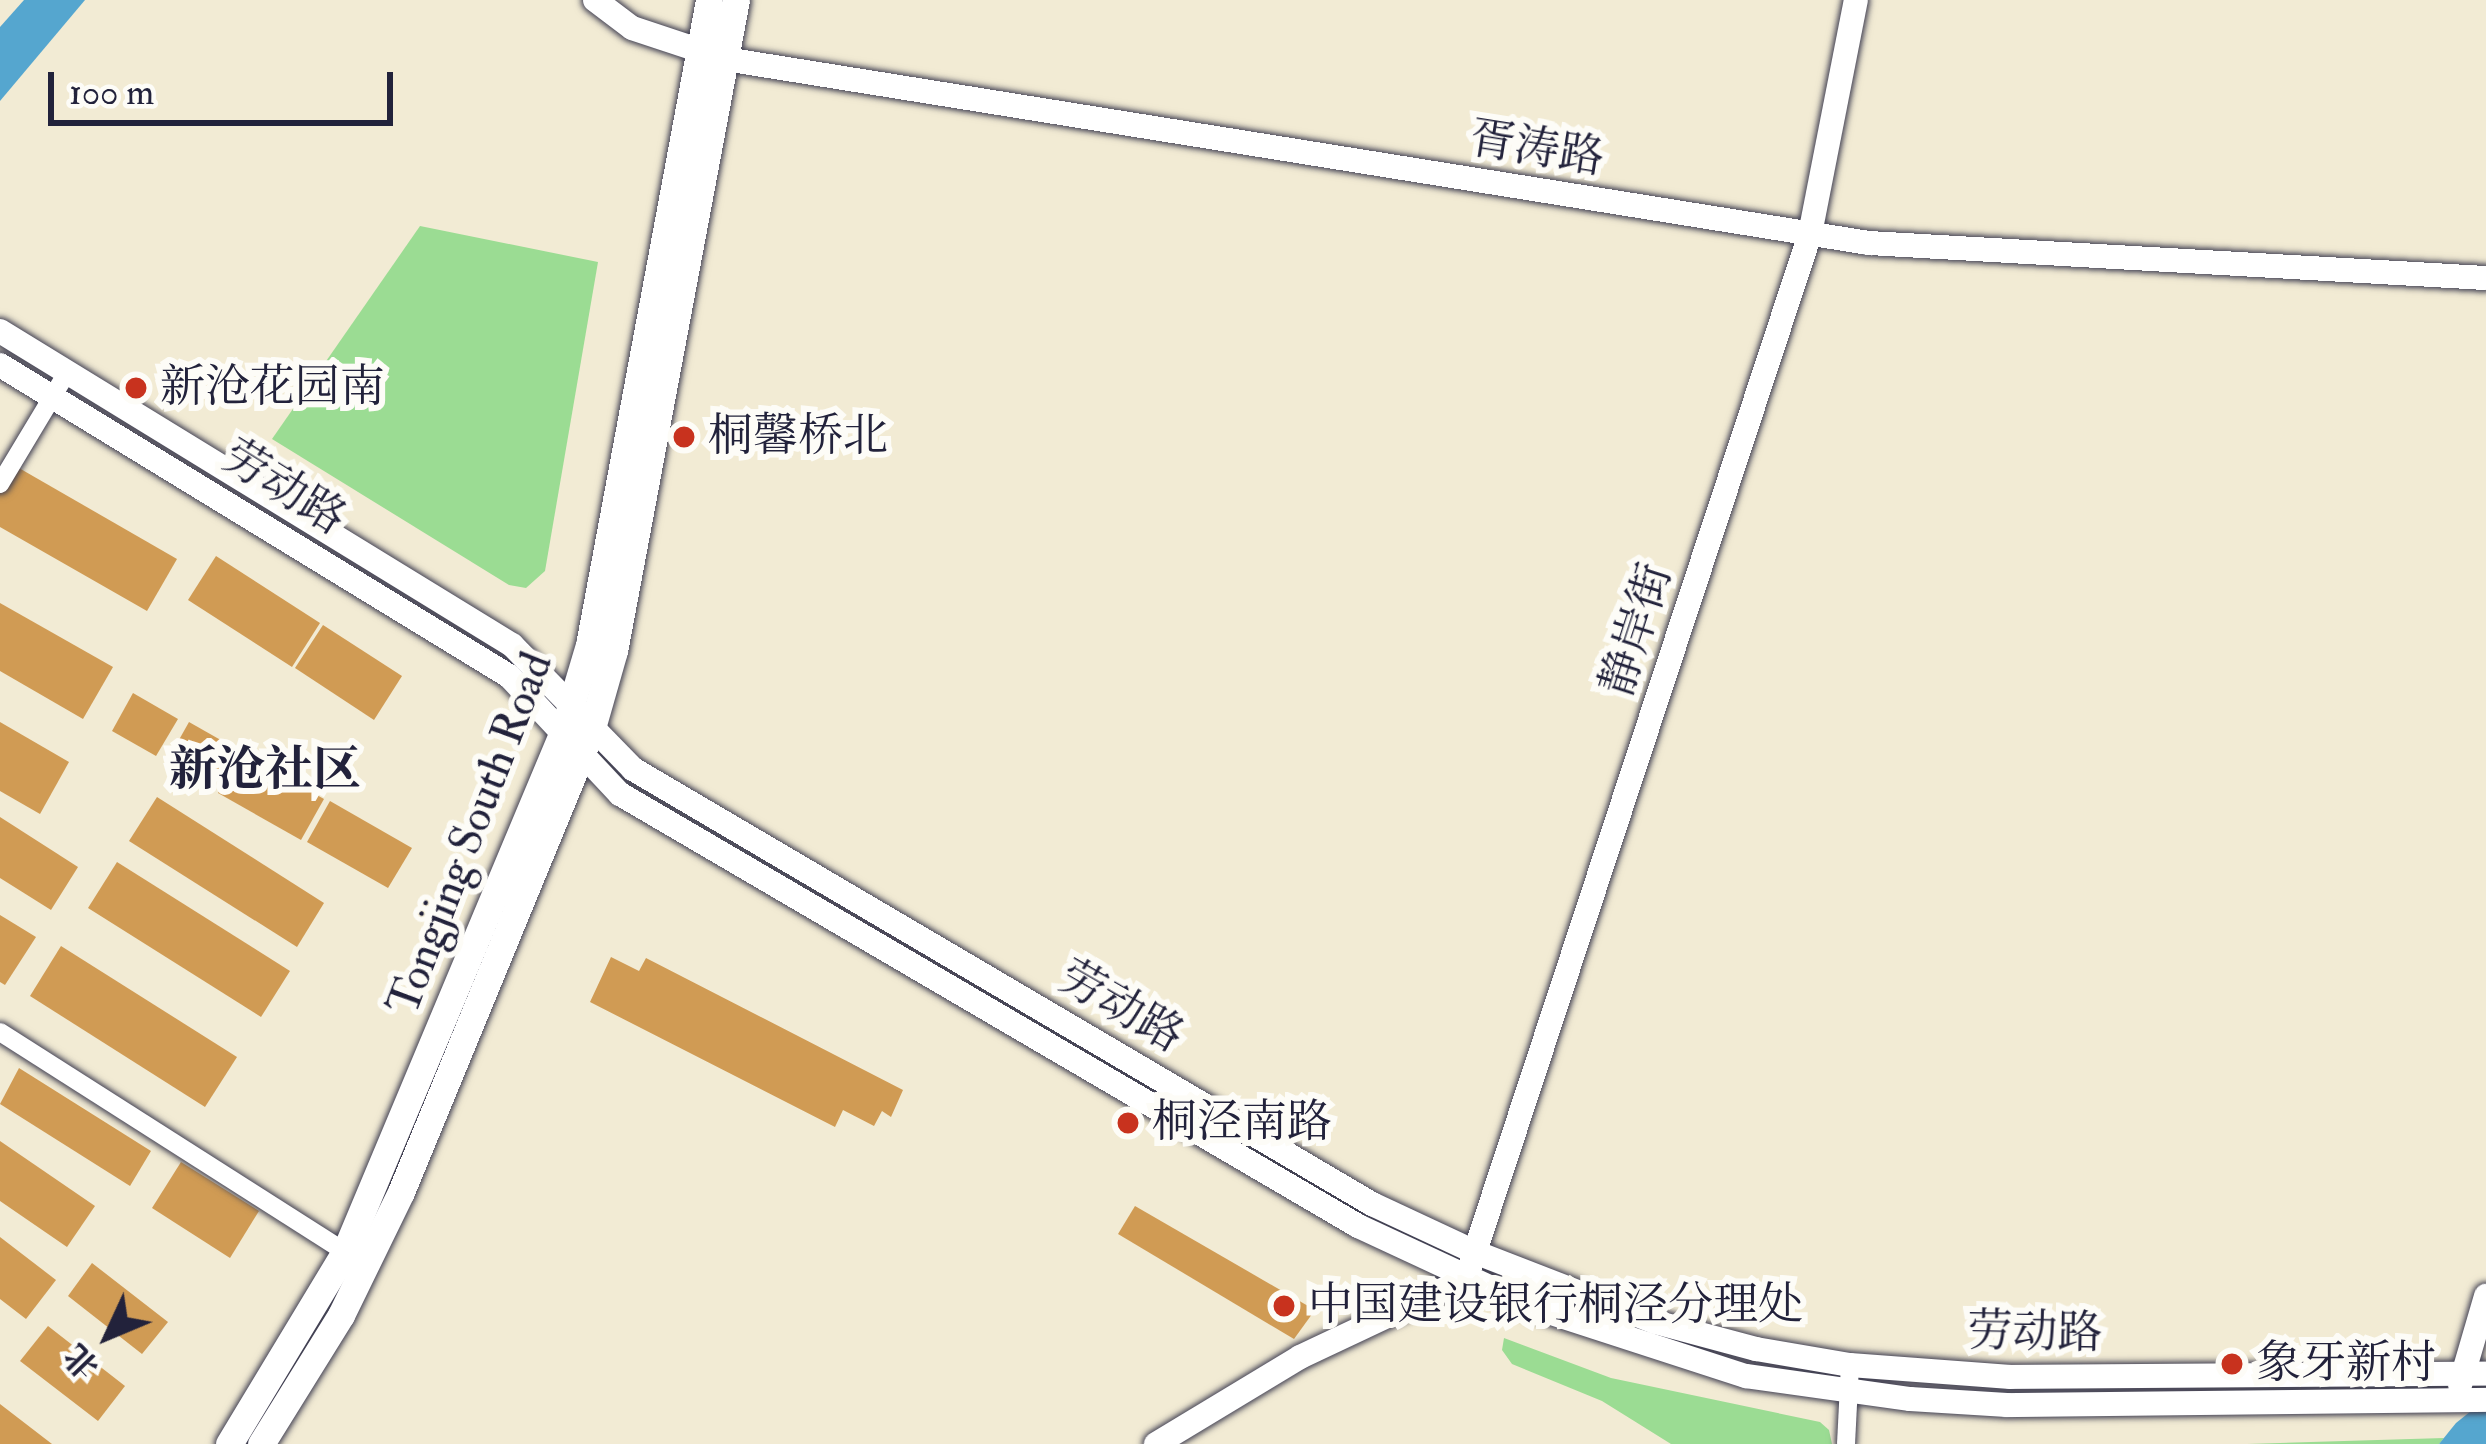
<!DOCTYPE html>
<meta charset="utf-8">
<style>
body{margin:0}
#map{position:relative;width:2486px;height:1444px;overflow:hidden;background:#f2ebd4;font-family:"IM FELL Double Pica","Noto Serif SC",serif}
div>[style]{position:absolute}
.green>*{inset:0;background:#9bdc93}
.water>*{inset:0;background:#55a6cf}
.building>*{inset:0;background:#d09b54}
.roads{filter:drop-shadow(0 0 3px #414052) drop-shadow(0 0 3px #414052)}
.street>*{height:18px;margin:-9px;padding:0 9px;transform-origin:9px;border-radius:9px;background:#fff}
.secondary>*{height:24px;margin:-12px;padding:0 12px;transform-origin:12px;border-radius:12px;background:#fff}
.primary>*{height:27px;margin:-13.5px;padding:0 13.5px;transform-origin:13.5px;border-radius:13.5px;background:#fff}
.dots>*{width:33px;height:33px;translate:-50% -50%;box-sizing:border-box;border:6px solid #fdfcf7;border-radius:50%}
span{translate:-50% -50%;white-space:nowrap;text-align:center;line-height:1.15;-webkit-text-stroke:12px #fdfcf7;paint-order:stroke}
.street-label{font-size:45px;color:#22223b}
.poi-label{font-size:45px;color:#22223b}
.left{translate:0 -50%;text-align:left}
.neighbourhood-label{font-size:48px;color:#22223b;font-weight:700}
.north{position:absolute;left:48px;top:1276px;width:120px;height:120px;-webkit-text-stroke:9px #fdfcf7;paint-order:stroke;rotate:226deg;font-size:33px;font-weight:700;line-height:48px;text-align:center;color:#22223b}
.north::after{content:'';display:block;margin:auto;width:42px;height:54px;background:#22223b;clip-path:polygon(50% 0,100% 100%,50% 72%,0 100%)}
.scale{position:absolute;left:48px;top:72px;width:345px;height:54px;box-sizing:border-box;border:6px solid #22223b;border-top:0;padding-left:15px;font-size:36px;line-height:42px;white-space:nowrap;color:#22223b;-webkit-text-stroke:9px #fdfcf7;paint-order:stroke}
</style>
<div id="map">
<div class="green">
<i style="clip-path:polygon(420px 226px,598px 262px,545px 571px,526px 588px,509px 585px,272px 439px)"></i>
<i style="clip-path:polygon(1504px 1338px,1611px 1378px,1820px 1422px,1829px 1430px,1832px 1444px,1671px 1444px,1602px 1401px,1512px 1364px,1502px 1350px)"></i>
<i style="clip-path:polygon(2444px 1438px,2439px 1444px,2247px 1444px)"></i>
</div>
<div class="water">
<i style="clip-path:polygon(24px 0,85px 0,0 101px,0 27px)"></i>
<i style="clip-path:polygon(2486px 1399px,2486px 1444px,2439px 1444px,2456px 1423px)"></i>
</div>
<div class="building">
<i style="clip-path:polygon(12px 464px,177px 559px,147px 611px,0 527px,0 486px)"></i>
<i style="clip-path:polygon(216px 556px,320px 623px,292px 667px,188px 600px)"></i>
<i style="clip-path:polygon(0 603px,113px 667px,83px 719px,0 671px)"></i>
<i style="clip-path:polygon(323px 625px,402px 676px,374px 720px,295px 668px)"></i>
<i style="clip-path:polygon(133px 693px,178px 719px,156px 756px,112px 731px)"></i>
<i style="clip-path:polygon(0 722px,69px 762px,40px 814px,0 791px)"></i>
<i style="clip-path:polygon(189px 722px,233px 747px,210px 788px,166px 763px)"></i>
<i style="clip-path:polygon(241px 752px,324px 799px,301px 840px,218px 793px)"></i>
<i style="clip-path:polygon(157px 797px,324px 903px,297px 947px,129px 841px)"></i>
<i style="clip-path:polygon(330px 801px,412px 848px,388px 888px,307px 842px)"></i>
<i style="clip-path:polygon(0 817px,78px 867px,51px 910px,0 878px)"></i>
<i style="clip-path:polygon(117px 862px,290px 971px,261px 1017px,88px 908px)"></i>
<i style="clip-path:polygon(0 915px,36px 937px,5px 985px,0 982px)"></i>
<i style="clip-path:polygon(61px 946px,237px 1057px,205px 1107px,30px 996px)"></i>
<i style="clip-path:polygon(611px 957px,639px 971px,646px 958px,903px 1090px,891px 1117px,882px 1111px,874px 1126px,843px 1110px,835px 1127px,590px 1002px)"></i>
<i style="clip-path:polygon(19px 1068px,151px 1151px,130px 1186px,0 1104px)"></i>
<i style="clip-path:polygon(0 1141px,95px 1206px,67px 1247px,0 1201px)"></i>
<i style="clip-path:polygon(181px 1162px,259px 1211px,230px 1258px,152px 1208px)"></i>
<i style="clip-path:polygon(1135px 1206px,1315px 1310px,1294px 1339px,1118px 1234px)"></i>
<i style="clip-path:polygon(0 1237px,56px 1280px,26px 1319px,0 1299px)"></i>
<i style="clip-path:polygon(92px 1263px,168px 1322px,142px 1354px,68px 1296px)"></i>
<i style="clip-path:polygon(48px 1326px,125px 1386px,98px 1421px,20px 1361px)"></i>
<i style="clip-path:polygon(0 1404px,52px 1444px,0 1444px)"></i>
</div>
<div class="roads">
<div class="street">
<i style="left:0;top:484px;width:132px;rotate:-59deg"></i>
<i style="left:0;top:1032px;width:409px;rotate:32.5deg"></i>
<i style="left:1846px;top:1444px;width:79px;rotate:-87.1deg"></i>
</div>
<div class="secondary">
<i style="left:595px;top:0;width:46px;rotate:37.1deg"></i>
<i style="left:632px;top:28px;width:98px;rotate:18.4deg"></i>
<i style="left:725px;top:59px;width:1159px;rotate:9.14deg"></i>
<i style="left:1869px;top:243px;width:618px;rotate:3.25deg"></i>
<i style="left:0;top:331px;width:601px;rotate:31.52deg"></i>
<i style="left:512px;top:645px;width:173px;rotate:45.7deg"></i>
<i style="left:633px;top:769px;width:858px;rotate:30.48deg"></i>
<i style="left:1372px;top:1204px;width:116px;rotate:25deg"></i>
<i style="left:1477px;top:1253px;width:191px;rotate:21.2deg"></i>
<i style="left:1655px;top:1322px;width:105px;rotate:15deg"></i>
<i style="left:1756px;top:1349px;width:95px;rotate:9.7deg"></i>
<i style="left:1850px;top:1365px;width:161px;rotate:4.3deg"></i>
<i style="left:2011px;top:1377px;width:475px;rotate:-0.4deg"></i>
<i style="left:0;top:365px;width:596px;rotate:31.43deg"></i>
<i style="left:509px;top:676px;width:162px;rotate:46.8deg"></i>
<i style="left:620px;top:794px;width:855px;rotate:30.34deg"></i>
<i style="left:1358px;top:1226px;width:190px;rotate:24.9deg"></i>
<i style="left:1530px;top:1306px;width:227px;rotate:18deg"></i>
<i style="left:1746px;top:1376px;width:166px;rotate:8deg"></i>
<i style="left:1910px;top:1399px;width:97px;rotate:3.5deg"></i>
<i style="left:2007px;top:1405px;width:479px;rotate:-0.6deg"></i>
<i style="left:2460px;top:1385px;width:93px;rotate:-73.7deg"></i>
<i style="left:1156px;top:1444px;width:168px;rotate:-31.1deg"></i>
<i style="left:1300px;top:1357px;width:183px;rotate:-25.2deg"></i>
<i style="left:1466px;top:1279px;width:1100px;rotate:-71.78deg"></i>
<i style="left:1810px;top:234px;width:238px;rotate:-78.9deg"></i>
</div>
<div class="primary">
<i style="left:229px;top:1444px;width:224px;rotate:-58.9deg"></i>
<i style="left:345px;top:1252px;width:564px;rotate:-67.26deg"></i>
<i style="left:563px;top:732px;width:91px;rotate:-73.4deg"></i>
<i style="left:589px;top:645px;width:656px;rotate:-79.46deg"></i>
<i style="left:261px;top:1444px;width:152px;rotate:-58.2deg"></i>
<i style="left:341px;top:1315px;width:137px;rotate:-64deg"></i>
<i style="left:401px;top:1192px;width:502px;rotate:-67.63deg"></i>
<i style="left:592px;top:728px;width:80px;rotate:-74.1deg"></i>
<i style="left:614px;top:651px;width:662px;rotate:-79.39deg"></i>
</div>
</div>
<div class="dots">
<i style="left:136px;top:388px;background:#c8321e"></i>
<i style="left:684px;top:437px;background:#c8321e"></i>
<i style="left:1128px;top:1123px;background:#c8321e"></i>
<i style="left:1284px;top:1306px;background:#c8321e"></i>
<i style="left:2232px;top:1364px;background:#c8321e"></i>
</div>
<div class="street-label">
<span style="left:1537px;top:149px;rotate:9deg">胥涛路</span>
<span style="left:284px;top:488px;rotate:32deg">劳动路</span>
<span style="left:1637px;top:630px;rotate:-72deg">静岸街</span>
<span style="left:471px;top:834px;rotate:-69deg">Tongjing South Road</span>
<span style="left:1121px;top:1007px;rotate:30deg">劳动路</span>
<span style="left:2035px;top:1333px;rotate:1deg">劳动路</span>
</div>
<div class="poi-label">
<span class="left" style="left:160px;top:388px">新沧花园南</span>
<span class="left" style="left:708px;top:437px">桐馨桥北</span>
<span class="left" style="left:1152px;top:1123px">桐泾南路</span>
<span class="left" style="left:1308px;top:1306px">中国建设银行桐泾分理处</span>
<span class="left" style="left:2256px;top:1364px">象牙新村</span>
</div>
<div class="neighbourhood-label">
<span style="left:265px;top:771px">新沧社区</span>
</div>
<div class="north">北</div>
<div class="scale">100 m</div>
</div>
